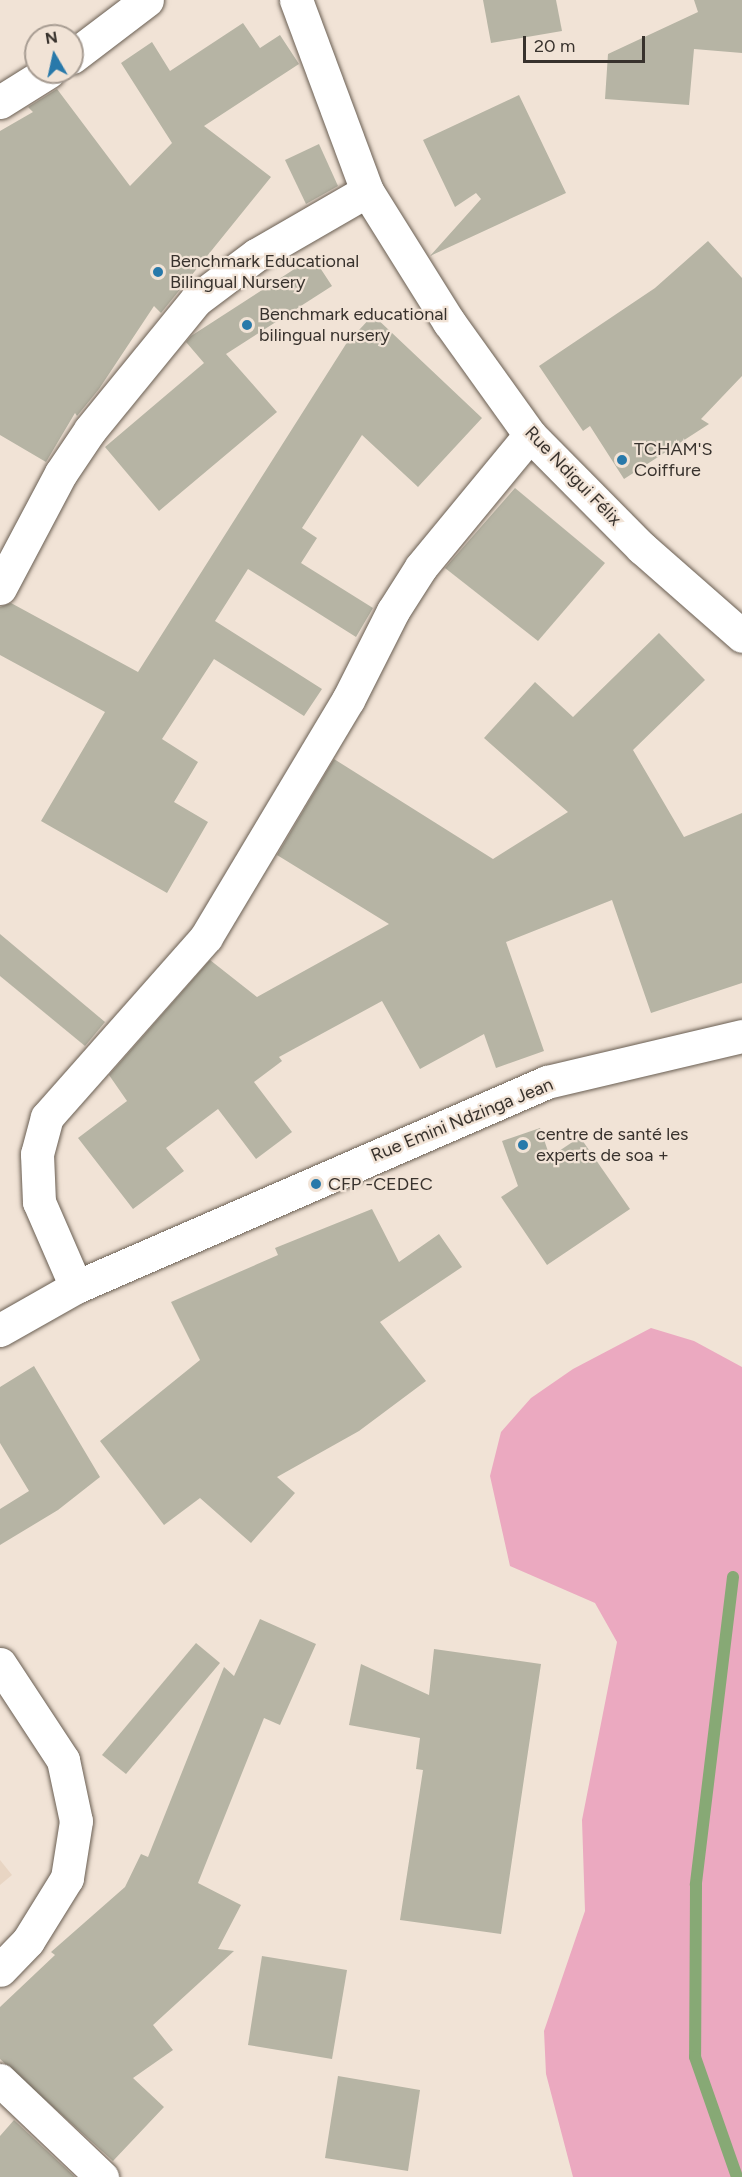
<!DOCTYPE html>
<meta charset="utf-8">
<style>
body{margin:0}
#map{position:relative;width:742px;height:2177px;overflow:hidden;background:#f1e3d6;font-family:Figtree,sans-serif}
div>[style]{position:absolute}
.built>*{inset:0;background:#e8d5c3}
.green>*{inset:0;background:#eba9c0}
.stream>*{height:12px;margin:-6px;padding:0 6px;transform-origin:6px;border-radius:6px;background:#87a975}
.building>*{inset:0;background:#b6b4a4}
.roads{filter:drop-shadow(0 0 2px #695e52) drop-shadow(0 0 2px #695e52)}
.minor>*{height:33px;margin:-16.5px;padding:0 16.5px;transform-origin:16.5px;border-radius:16.5px;background:#fff}
.dots>*{width:16px;height:16px;translate:-50% -50%;box-sizing:border-box;border:3px solid #f1e3d6;border-radius:50%}
span{translate:-50% -50%;white-space:nowrap;text-align:center;line-height:1.15;-webkit-text-stroke:4.5px #f1e3d6;paint-order:stroke}
.poi-label{font-size:18px;color:#38322d}
.left{translate:0 -50%;text-align:left}
.street-label{font-size:18px;color:#38322d}
.north{position:absolute;left:24px;top:24px;width:60px;height:60px;box-sizing:border-box;background:#f1e3d6;border:2px solid #a79c92;border-radius:50%;rotate:351deg;font-size:16px;font-weight:700;line-height:24px;text-align:center;color:#38322d}
.north::after{content:'';display:block;margin:auto;width:21px;height:27px;background:#2879aa;clip-path:polygon(50% 0,100% 100%,50% 72%,0 100%)}
.scale{position:absolute;left:523px;top:36px;width:122px;height:27px;box-sizing:border-box;border:3px solid #38322d;border-top:0;padding-left:8px;font-size:18px;line-height:21px;white-space:nowrap;color:#38322d;-webkit-text-stroke:4px #f1e3d6;paint-order:stroke}
</style>
<div id="map">
<div class="built">
<i style="clip-path:polygon(0 1860px,12px 1875px,0 1885px)"></i>
</div>
<div class="green">
<i style="clip-path:polygon(651px 1328px,694px 1341px,742px 1367px,742px 2177px,573px 2177px,546px 2074px,544px 2031px,585px 1911px,582px 1820px,617px 1642px,595px 1603px,510px 1566px,490px 1476px,501px 1432px,531px 1398px,573px 1369px)"></i>
</div>
<div class="stream">
<i style="left:733px;top:1577px;width:310px;rotate:96.9deg"></i>
<i style="left:696px;top:1885px;width:172px;rotate:90.3deg"></i>
<i style="left:695px;top:2057px;width:127px;rotate:70.7deg"></i>
</div>
<div class="building">
<i style="clip-path:polygon(483px 0,556px 0,562px 31px,491px 43px)"></i>
<i style="clip-path:polygon(694px 0,742px 0,742px 53px,694px 49px,689px 105px,605px 99px,608px 54px,698px 12px)"></i>
<i style="clip-path:polygon(243px 23px,260px 48px,280px 35px,299px 64px,204px 126px,271px 177px,161px 313px,154px 306px,99px 389px,77px 416px,75px 413px,46px 462px,0 435px,0 131px,33px 112px,28px 107px,57px 89px,130px 186px,172px 143px,121px 63px,152px 42px,170px 71px)"></i>
<i style="clip-path:polygon(519px 95px,566px 193px,430px 256px,481px 199px,476px 193px,455px 207px,423px 140px)"></i>
<i style="clip-path:polygon(319px 144px,338px 186px,306px 204px,285px 160px)"></i>
<i style="clip-path:polygon(708px 241px,742px 278px,742px 376px,701px 419px,709px 424px,624px 479px,590px 426px,583px 431px,539px 366px,655px 288px)"></i>
<i style="clip-path:polygon(313px 257px,332px 286px,226px 354px,277px 412px,159px 511px,105px 447px,204px 363px,186px 342px,191px 336px)"></i>
<i style="clip-path:polygon(373px 315px,482px 418px,418px 487px,362px 435px,302px 528px,317px 538px,301px 563px,373px 608px,356px 637px,248px 569px,215px 621px,322px 689px,304px 716px,214px 659px,162px 739px,198px 762px,174px 802px,208px 822px,167px 893px,41px 821px,105px 712px,0 655px,0 607px,11px 603px,138px 672px,346px 344px)"></i>
<i style="clip-path:polygon(515px 488px,605px 563px,538px 641px,445px 568px)"></i>
<i style="clip-path:polygon(659px 633px,705px 680px,633px 750px,684px 837px,742px 813px,742px 983px,651px 1013px,612px 900px,506px 942px,544px 1051px,496px 1068px,484px 1034px,420px 1069px,382px 1001px,279px 1057px,282px 1061px,254px 1082px,292px 1132px,256px 1159px,218px 1109px,166px 1148px,184px 1171px,133px 1209px,78px 1138px,127px 1101px,109px 1075px,210px 960px,257px 997px,389px 924px,277px 855px,334px 759px,493px 859px,568px 812px,484px 738px,535px 682px,573px 717px)"></i>
<i style="clip-path:polygon(0 934px,105px 1022px,85px 1046px,0 976px)"></i>
<i style="clip-path:polygon(540px 1128px,550px 1157px,580px 1137px,630px 1209px,547px 1265px,501px 1197px,518px 1186px,502px 1141px)"></i>
<i style="clip-path:polygon(372px 1209px,399px 1262px,439px 1234px,462px 1267px,380px 1322px,426px 1381px,359px 1431px,277px 1477px,295px 1493px,251px 1543px,200px 1498px,164px 1525px,100px 1441px,200px 1360px,171px 1302px,278px 1255px,275px 1248px)"></i>
<i style="clip-path:polygon(34px 1366px,100px 1477px,58px 1510px,0 1545px,0 1509px,29px 1491px,0 1443px,0 1387px)"></i>
<i style="clip-path:polygon(260px 1619px,316px 1644px,280px 1725px,264px 1718px,198px 1883px,241px 1905px,218px 1949px,234px 1951px,153px 2025px,173px 2050px,133px 2078px,164px 2107px,113px 2161px,0 2059px,0 2007px,55px 1955px,51px 1952px,125px 1887px,141px 1854px,148px 1857px,224px 1667px,234px 1676px)"></i>
<i style="clip-path:polygon(196px 1643px,220px 1663px,126px 1774px,102px 1755px)"></i>
<i style="clip-path:polygon(434px 1649px,541px 1664px,501px 1934px,400px 1920px,423px 1770px,416px 1769px,420px 1738px,349px 1725px,361px 1664px,429px 1695px)"></i>
<i style="clip-path:polygon(262px 1956px,347px 1970px,332px 2059px,248px 2045px)"></i>
<i style="clip-path:polygon(338px 2076px,420px 2090px,408px 2171px,325px 2158px)"></i>
<i style="clip-path:polygon(14px 2120px,75px 2177px,0 2177px,0 2136px)"></i>
</div>
<div class="roads">
<div class="minor">
<i style="left:296px;top:0;width:204px;rotate:69.6deg"></i>
<i style="left:367px;top:191px;width:155px;rotate:58deg"></i>
<i style="left:449px;top:322px;width:139px;rotate:54.4deg"></i>
<i style="left:530px;top:435px;width:159px;rotate:45.3deg"></i>
<i style="left:642px;top:548px;width:133px;rotate:41.3deg"></i>
<i style="left:72px;top:57px;width:94px;rotate:-37.2deg"></i>
<i style="left:0;top:102px;width:57px;rotate:-32deg"></i>
<i style="left:0;top:588px;width:130px;rotate:-62.1deg"></i>
<i style="left:61px;top:473px;width:52px;rotate:-56deg"></i>
<i style="left:90px;top:430px;width:168px;rotate:-50.8deg"></i>
<i style="left:196px;top:300px;width:75px;rotate:-36.9deg"></i>
<i style="left:256px;top:255px;width:128px;rotate:-30deg"></i>
<i style="left:76px;top:1287px;width:93px;rotate:-113.5deg"></i>
<i style="left:39px;top:1202px;width:48px;rotate:-92.4deg"></i>
<i style="left:37px;top:1154px;width:38px;rotate:-75deg"></i>
<i style="left:47px;top:1117px;width:240px;rotate:-48.5deg"></i>
<i style="left:206px;top:937px;width:276px;rotate:-59.1deg"></i>
<i style="left:348px;top:700px;width:100px;rotate:-63.2deg"></i>
<i style="left:393px;top:611px;width:52px;rotate:-57.5deg"></i>
<i style="left:421px;top:567px;width:171px;rotate:-50.5deg"></i>
<i style="left:0;top:1330px;width:87px;rotate:-29.5deg"></i>
<i style="left:76px;top:1287px;width:514px;rotate:-23.52deg"></i>
<i style="left:547px;top:1082px;width:200px;rotate:-13.3deg"></i>
<i style="left:0;top:1664px;width:115px;rotate:56.7deg"></i>
<i style="left:63px;top:1760px;width:62px;rotate:78deg"></i>
<i style="left:76px;top:1821px;width:58px;rotate:99deg"></i>
<i style="left:67px;top:1878px;width:74px;rotate:121.8deg"></i>
<i style="left:28px;top:1941px;width:40px;rotate:134deg"></i>
<i style="left:0;top:2080px;width:141px;rotate:43.6deg"></i>
</div>
</div>
<div class="dots">
<i style="left:158px;top:272px;background:#2879aa"></i>
<i style="left:247px;top:325px;background:#2879aa"></i>
<i style="left:622px;top:460px;background:#2879aa"></i>
<i style="left:523px;top:1145px;background:#2879aa"></i>
<i style="left:316px;top:1184px;background:#2879aa"></i>
</div>
<div class="poi-label">
<span class="left" style="left:170px;top:272px">Benchmark Educational<br>Bilingual Nursery</span>
<span class="left" style="left:259px;top:325px">Benchmark educational<br>bilingual nursery</span>
<span class="left" style="left:634px;top:460px">TCHAM'S<br>Coiffure</span>
<span class="left" style="left:536px;top:1145px">centre de santé les<br>experts de soa +</span>
<span class="left" style="left:328px;top:1184px">CFP -CEDEC</span>
</div>
<div class="street-label">
<span style="left:573px;top:476px;rotate:46deg">Rue Ndigui Félix</span>
<span style="left:462px;top:1120px;rotate:-22deg">Rue Emini Ndzinga Jean</span>
</div>
<div class="north">N</div>
<div class="scale">20 m</div>
</div>
